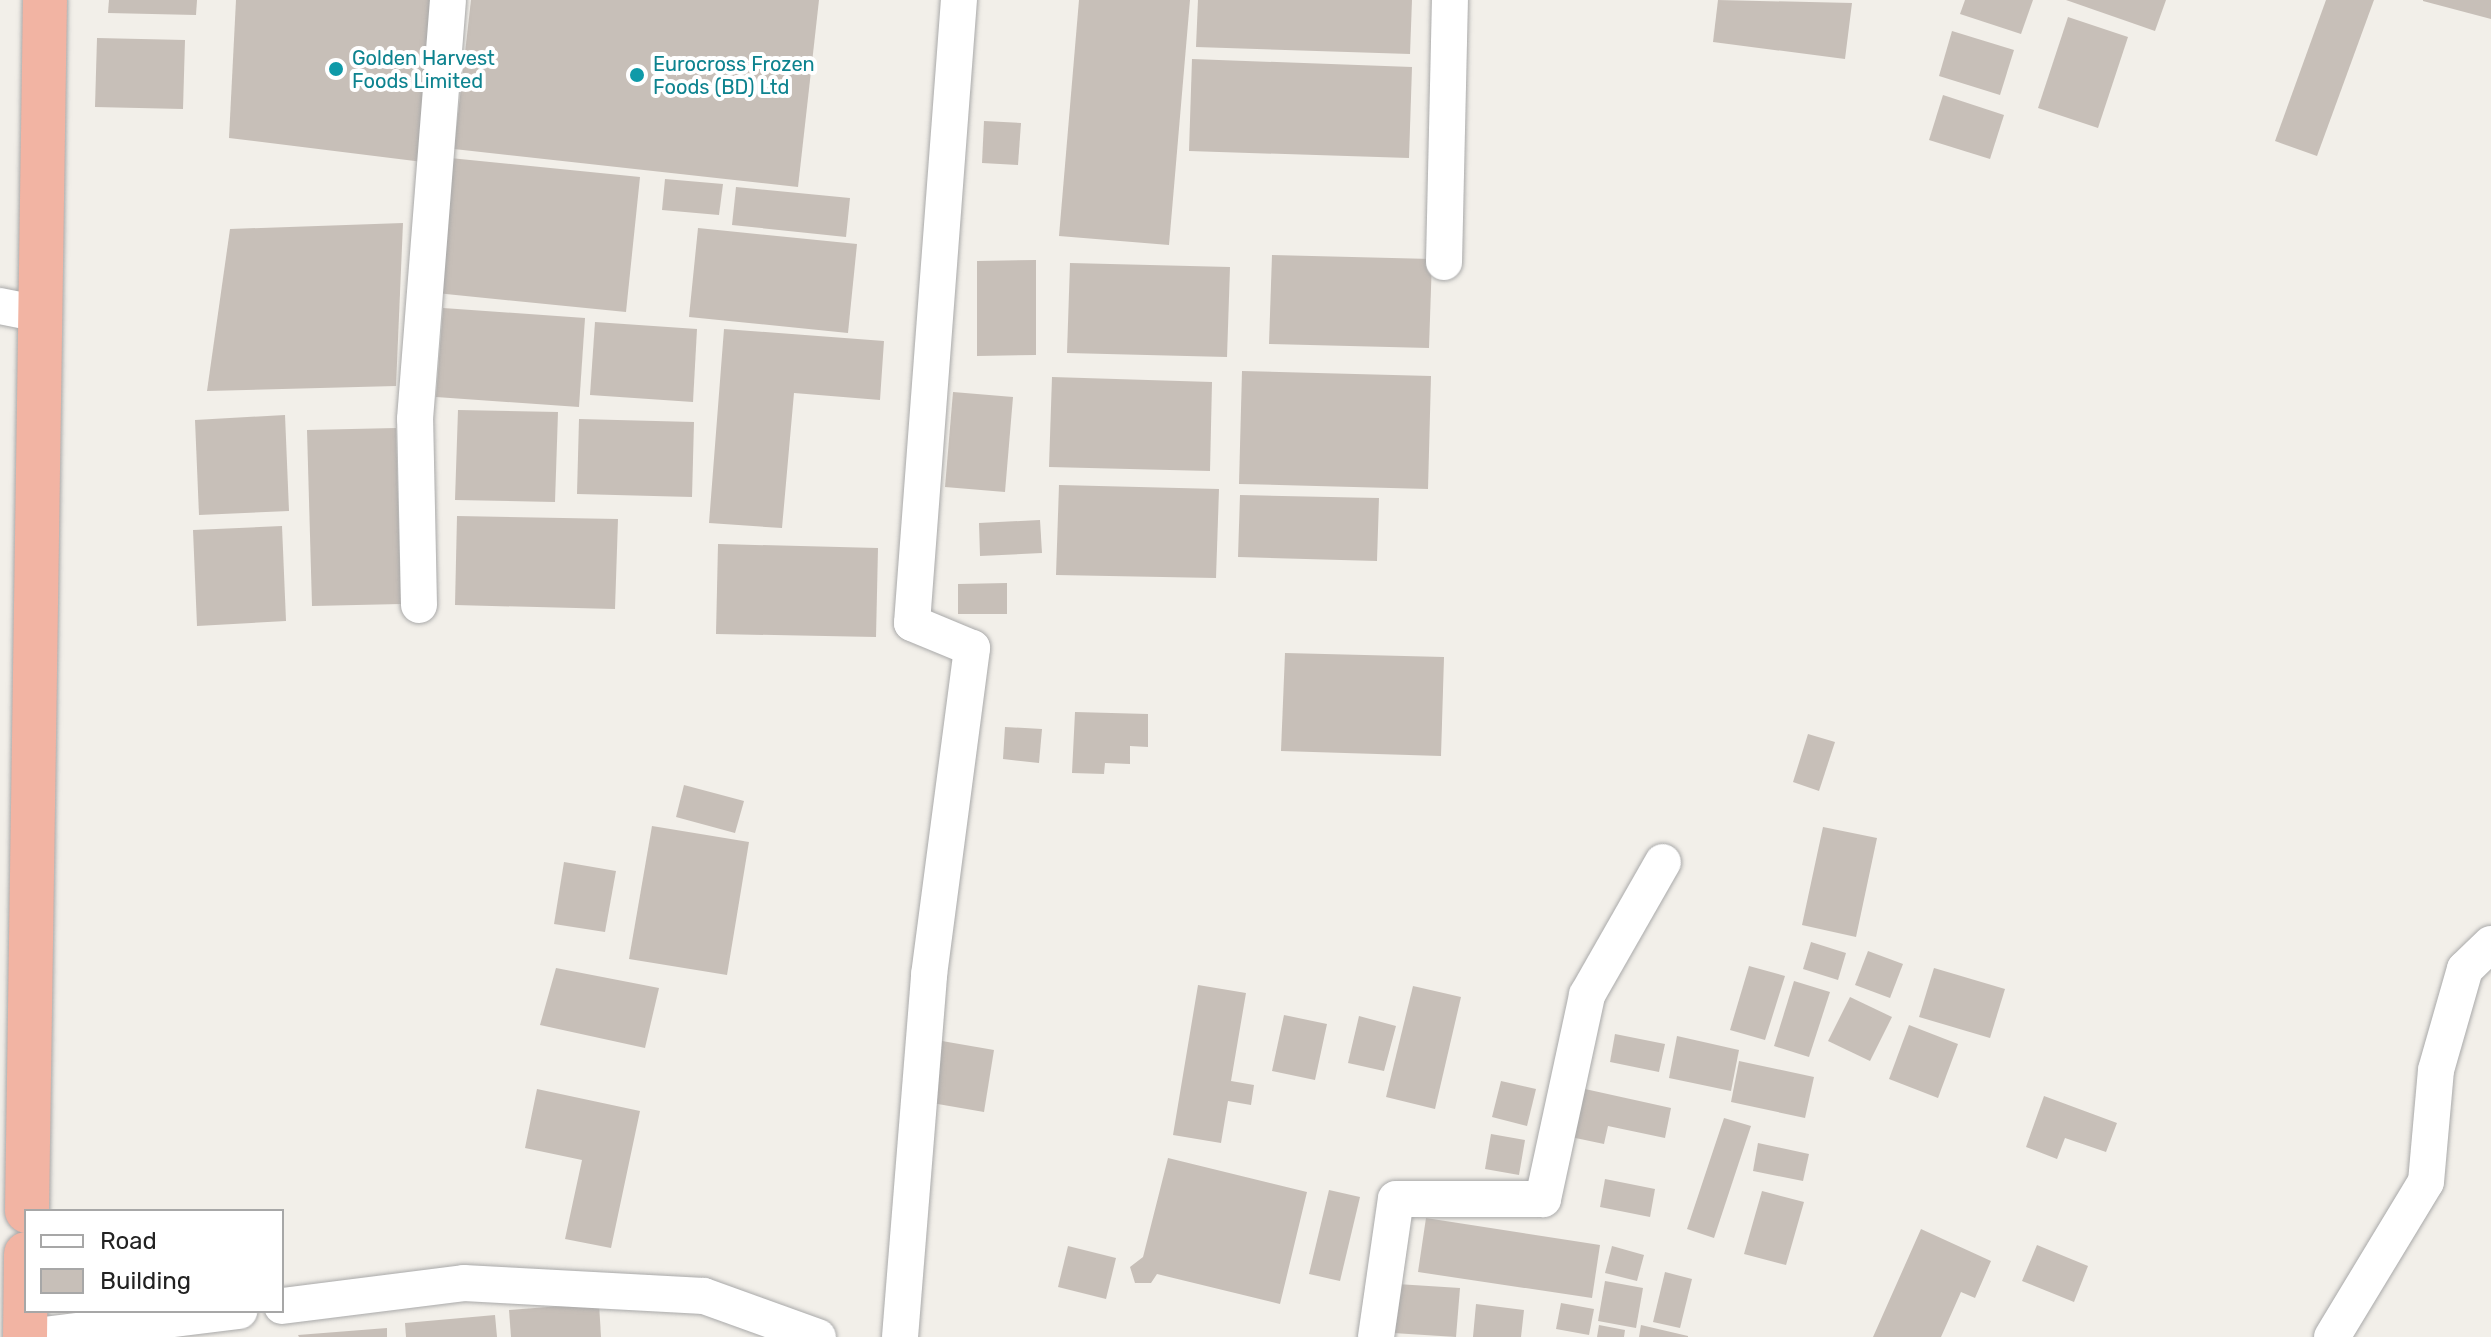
<!DOCTYPE html>
<style>
body{margin:0}
#map{position:relative;width:2491px;height:1337px;overflow:hidden;background:#f2efe9;font-family:Rubik,sans-serif}
div>[style]{position:absolute}
.building>*{inset:0;background:#c7bfb8}
.roads{filter:drop-shadow(0 0 2px #a9a9a9) drop-shadow(0 0 2px #a9a9a9)}
.minor>*{height:36px;margin:-18px;padding:0 18px;transform-origin:18px;border-radius:18px;background:#fff}
.trunk>*{height:44px;margin:-22px;padding:0 22px;transform-origin:22px;border-radius:22px;background:#f2b4a3}
.dots>*{width:22px;height:22px;translate:-50% -50%;box-sizing:border-box;border:4px solid #fff;border-radius:50%}
span{translate:-50% -50%;white-space:nowrap;text-align:center;line-height:1.15;-webkit-text-stroke:8px #fff;paint-order:stroke}
.culture-label{font-size:20px;color:#0d838f}
.left{translate:0 -50%;text-align:left}
.legend{position:absolute;left:24px;top:1209px;width:260px;height:104px;box-sizing:border-box;background:#fff;border:2px solid #a7a7a7;margin:0;padding:10px 14px;list-style:none;font-size:24px;color:#222}
.legend li{display:flex;align-items:center;gap:16px;height:40px}
.legend b{width:40px;border:2px solid #a7a7a7}
</style>
<div id="map">
<div class="building">
<i style="clip-path:polygon(109px 0,197px 0,196px 15px,108px 13px)"></i>
<i style="clip-path:polygon(236px 0,445px 0,431px 163px,229px 138px)"></i>
<i style="clip-path:polygon(471px 0,819px 0,798px 187px,454px 149px)"></i>
<i style="clip-path:polygon(1079px 0,1190px 0,1169px 245px,1059px 236px)"></i>
<i style="clip-path:polygon(1198px 0,1412px 0,1410px 54px,1196px 47px)"></i>
<i style="clip-path:polygon(1718px 0,1852px 3px,1845px 59px,1713px 42px)"></i>
<i style="clip-path:polygon(1965px 0,2033px 0,2021px 34px,1960px 14px)"></i>
<i style="clip-path:polygon(2066px 0,2166px 0,2155px 31px)"></i>
<i style="clip-path:polygon(2326px 0,2374px 0,2317px 156px,2275px 141px)"></i>
<i style="clip-path:polygon(2423px 0,2491px 0,2491px 19px,2423px 1px)"></i>
<i style="clip-path:polygon(2068px 17px,2128px 37px,2098px 128px,2038px 108px)"></i>
<i style="clip-path:polygon(1952px 31px,2014px 50px,2000px 95px,1939px 76px)"></i>
<i style="clip-path:polygon(97px 38px,185px 40px,183px 109px,95px 107px)"></i>
<i style="clip-path:polygon(1192px 59px,1412px 67px,1409px 158px,1189px 151px)"></i>
<i style="clip-path:polygon(1943px 95px,2004px 115px,1990px 159px,1929px 140px)"></i>
<i style="clip-path:polygon(984px 121px,1021px 123px,1018px 165px,982px 163px)"></i>
<i style="clip-path:polygon(450px 158px,640px 177px,626px 312px,436px 293px)"></i>
<i style="clip-path:polygon(665px 179px,723px 184px,719px 215px,662px 210px)"></i>
<i style="clip-path:polygon(736px 187px,850px 198px,846px 237px,732px 225px)"></i>
<i style="clip-path:polygon(403px 223px,396px 386px,207px 391px,230px 229px)"></i>
<i style="clip-path:polygon(698px 228px,857px 244px,848px 333px,689px 317px)"></i>
<i style="clip-path:polygon(1272px 255px,1432px 259px,1429px 348px,1269px 344px)"></i>
<i style="clip-path:polygon(1036px 260px,1036px 355px,977px 356px,977px 261px)"></i>
<i style="clip-path:polygon(1070px 263px,1230px 267px,1227px 357px,1067px 353px)"></i>
<i style="clip-path:polygon(443px 308px,585px 318px,579px 407px,436px 397px)"></i>
<i style="clip-path:polygon(595px 322px,697px 329px,693px 402px,590px 395px)"></i>
<i style="clip-path:polygon(724px 329px,884px 341px,880px 400px,794px 393px,782px 528px,709px 523px)"></i>
<i style="clip-path:polygon(1242px 371px,1431px 376px,1428px 489px,1239px 484px)"></i>
<i style="clip-path:polygon(1052px 377px,1212px 382px,1210px 471px,1049px 467px)"></i>
<i style="clip-path:polygon(953px 392px,1013px 397px,1005px 492px,945px 487px)"></i>
<i style="clip-path:polygon(458px 410px,558px 412px,555px 502px,455px 500px)"></i>
<i style="clip-path:polygon(285px 415px,289px 511px,199px 515px,195px 420px)"></i>
<i style="clip-path:polygon(579px 419px,694px 422px,692px 497px,577px 494px)"></i>
<i style="clip-path:polygon(396px 428px,401px 604px,312px 606px,307px 430px)"></i>
<i style="clip-path:polygon(1059px 485px,1219px 489px,1216px 578px,1056px 575px)"></i>
<i style="clip-path:polygon(1240px 495px,1379px 498px,1377px 561px,1238px 557px)"></i>
<i style="clip-path:polygon(457px 516px,618px 519px,615px 609px,455px 605px)"></i>
<i style="clip-path:polygon(1040px 520px,1042px 553px,980px 556px,979px 523px)"></i>
<i style="clip-path:polygon(282px 526px,286px 621px,197px 626px,193px 530px)"></i>
<i style="clip-path:polygon(718px 544px,878px 548px,876px 637px,716px 634px)"></i>
<i style="clip-path:polygon(1007px 583px,1007px 614px,958px 614px,958px 584px)"></i>
<i style="clip-path:polygon(1285px 653px,1444px 657px,1441px 756px,1281px 751px)"></i>
<i style="clip-path:polygon(1075px 712px,1148px 714px,1148px 747px,1130px 746px,1130px 764px,1105px 763px,1104px 774px,1072px 773px)"></i>
<i style="clip-path:polygon(1005px 727px,1042px 729px,1039px 763px,1003px 759px)"></i>
<i style="clip-path:polygon(1808px 734px,1835px 742px,1819px 791px,1793px 782px)"></i>
<i style="clip-path:polygon(684px 785px,744px 801px,735px 833px,676px 817px)"></i>
<i style="clip-path:polygon(652px 826px,749px 842px,727px 975px,629px 959px)"></i>
<i style="clip-path:polygon(1823px 827px,1877px 838px,1856px 937px,1802px 925px)"></i>
<i style="clip-path:polygon(564px 862px,616px 871px,605px 932px,554px 924px)"></i>
<i style="clip-path:polygon(1811px 942px,1846px 953px,1838px 980px,1803px 969px)"></i>
<i style="clip-path:polygon(1868px 951px,1903px 964px,1890px 998px,1855px 985px)"></i>
<i style="clip-path:polygon(1749px 966px,1785px 976px,1765px 1040px,1730px 1030px)"></i>
<i style="clip-path:polygon(556px 968px,659px 988px,645px 1048px,540px 1025px)"></i>
<i style="clip-path:polygon(1934px 968px,2005px 989px,1990px 1038px,1919px 1017px)"></i>
<i style="clip-path:polygon(1794px 981px,1830px 992px,1809px 1057px,1774px 1046px)"></i>
<i style="clip-path:polygon(1198px 985px,1246px 993px,1231px 1081px,1254px 1085px,1251px 1105px,1228px 1101px,1221px 1143px,1173px 1135px)"></i>
<i style="clip-path:polygon(1413px 986px,1461px 997px,1435px 1109px,1386px 1097px)"></i>
<i style="clip-path:polygon(1850px 997px,1892px 1017px,1870px 1061px,1828px 1041px)"></i>
<i style="clip-path:polygon(1284px 1015px,1327px 1024px,1315px 1080px,1272px 1071px)"></i>
<i style="clip-path:polygon(1359px 1016px,1396px 1026px,1384px 1071px,1348px 1063px)"></i>
<i style="clip-path:polygon(1909px 1025px,1958px 1044px,1938px 1098px,1889px 1079px)"></i>
<i style="clip-path:polygon(1615px 1034px,1665px 1044px,1659px 1072px,1610px 1062px)"></i>
<i style="clip-path:polygon(1677px 1036px,1739px 1050px,1731px 1091px,1669px 1078px)"></i>
<i style="clip-path:polygon(942px 1041px,994px 1050px,984px 1112px,932px 1103px)"></i>
<i style="clip-path:polygon(1739px 1061px,1814px 1077px,1805px 1118px,1731px 1102px)"></i>
<i style="clip-path:polygon(1501px 1081px,1536px 1089px,1527px 1126px,1492px 1117px)"></i>
<i style="clip-path:polygon(1576px 1087px,1671px 1108px,1665px 1138px,1608px 1126px,1604px 1144px,1566px 1136px)"></i>
<i style="clip-path:polygon(537px 1089px,640px 1111px,611px 1248px,565px 1239px,582px 1160px,525px 1148px)"></i>
<i style="clip-path:polygon(2044px 1096px,2117px 1123px,2106px 1152px,2065px 1138px,2057px 1159px,2026px 1147px)"></i>
<i style="clip-path:polygon(1724px 1118px,1751px 1126px,1714px 1238px,1687px 1229px)"></i>
<i style="clip-path:polygon(1491px 1134px,1525px 1140px,1519px 1175px,1485px 1169px)"></i>
<i style="clip-path:polygon(1758px 1143px,1809px 1154px,1803px 1181px,1753px 1171px)"></i>
<i style="clip-path:polygon(1168px 1158px,1307px 1192px,1280px 1304px,1157px 1274px,1151px 1283px,1135px 1283px,1130px 1267px,1143px 1257px)"></i>
<i style="clip-path:polygon(1605px 1179px,1655px 1189px,1650px 1217px,1600px 1207px)"></i>
<i style="clip-path:polygon(1329px 1190px,1360px 1197px,1340px 1281px,1309px 1274px)"></i>
<i style="clip-path:polygon(1762px 1191px,1804px 1202px,1786px 1265px,1744px 1254px)"></i>
<i style="clip-path:polygon(1426px 1218px,1600px 1245px,1592px 1298px,1418px 1272px)"></i>
<i style="clip-path:polygon(1921px 1229px,1991px 1261px,1975px 1298px,1961px 1292px,1941px 1337px,1873px 1337px)"></i>
<i style="clip-path:polygon(2037px 1245px,2088px 1266px,2074px 1302px,2022px 1281px)"></i>
<i style="clip-path:polygon(1068px 1246px,1116px 1258px,1106px 1299px,1058px 1287px)"></i>
<i style="clip-path:polygon(1612px 1246px,1644px 1255px,1637px 1281px,1605px 1273px)"></i>
<i style="clip-path:polygon(1665px 1272px,1692px 1279px,1680px 1328px,1653px 1322px)"></i>
<i style="clip-path:polygon(1605px 1281px,1643px 1288px,1636px 1328px,1598px 1321px)"></i>
<i style="clip-path:polygon(1397px 1284px,1460px 1288px,1456px 1337px,1393px 1333px)"></i>
<i style="clip-path:polygon(599px 1303px,601px 1337px,511px 1337px,509px 1310px)"></i>
<i style="clip-path:polygon(1561px 1303px,1594px 1309px,1589px 1335px,1556px 1329px)"></i>
<i style="clip-path:polygon(1476px 1304px,1524px 1310px,1521px 1337px,1473px 1337px)"></i>
<i style="clip-path:polygon(495px 1315px,497px 1337px,406px 1337px,405px 1323px)"></i>
<i style="clip-path:polygon(1599px 1325px,1625px 1330px,1624px 1337px,1597px 1337px)"></i>
<i style="clip-path:polygon(1641px 1325px,1688px 1336px,1688px 1337px,1639px 1337px)"></i>
<i style="clip-path:polygon(387px 1328px,387px 1337px,299px 1337px,298px 1335px)"></i>
</div>
<div class="roads">
<div class="minor">
<i style="left:1444px;top:262px;width:262px;rotate:-88.7deg"></i>
<i style="left:0;top:306px;width:41px;rotate:11.3deg"></i>
<i style="left:419px;top:605px;width:186px;rotate:-91.2deg"></i>
<i style="left:415px;top:419px;width:420px;rotate:-85.5deg"></i>
<i style="left:282px;top:1306px;width:183px;rotate:-7.2deg"></i>
<i style="left:464px;top:1283px;width:240px;rotate:3.1deg"></i>
<i style="left:704px;top:1296px;width:121px;rotate:19.8deg"></i>
<i style="left:29px;top:1337px;width:212px;rotate:-7.1deg"></i>
<i style="left:900px;top:1337px;width:363px;rotate:-85.4deg"></i>
<i style="left:929px;top:975px;width:330px;rotate:-82.5deg"></i>
<i style="left:972px;top:648px;width:65px;rotate:-157.4deg"></i>
<i style="left:912px;top:623px;width:625px;rotate:-85.69deg"></i>
<i style="left:1376px;top:1337px;width:139px;rotate:-81.8deg"></i>
<i style="left:1396px;top:1199px;width:147px"></i>
<i style="left:1543px;top:1199px;width:209px;rotate:-77.8deg"></i>
<i style="left:1587px;top:995px;width:153px;rotate:-60.3deg"></i>
<i style="left:2332px;top:1337px;width:181px;rotate:-58.8deg"></i>
<i style="left:2426px;top:1182px;width:112px;rotate:-84.9deg"></i>
<i style="left:2436px;top:1070px;width:105px;rotate:-74deg"></i>
<i style="left:2465px;top:969px;width:36px;rotate:-44deg"></i>
</div>
<div class="trunk">
<i style="left:27px;top:1211px;width:1211px;rotate:-89.15deg"></i>
<i style="left:25px;top:1337px;width:83px;rotate:-89.3deg"></i>
</div>
</div>
<div class="dots">
<i style="left:336px;top:69px;background:#0f9aa8"></i>
<i style="left:637px;top:75px;background:#0f9aa8"></i>
</div>
<div class="culture-label">
<span class="left" style="left:352px;top:70px">Golden Harvest<br>Foods Limited</span>
<span class="left" style="left:653px;top:76px">Eurocross Frozen<br>Foods (BD) Ltd</span>
</div>
<ul class="legend">
<li><b style="height:10px;background:#fff"></b>Road</li>
<li><b style="height:22px;background:#c7bfb8"></b>Building</li>
</ul>
</div>
